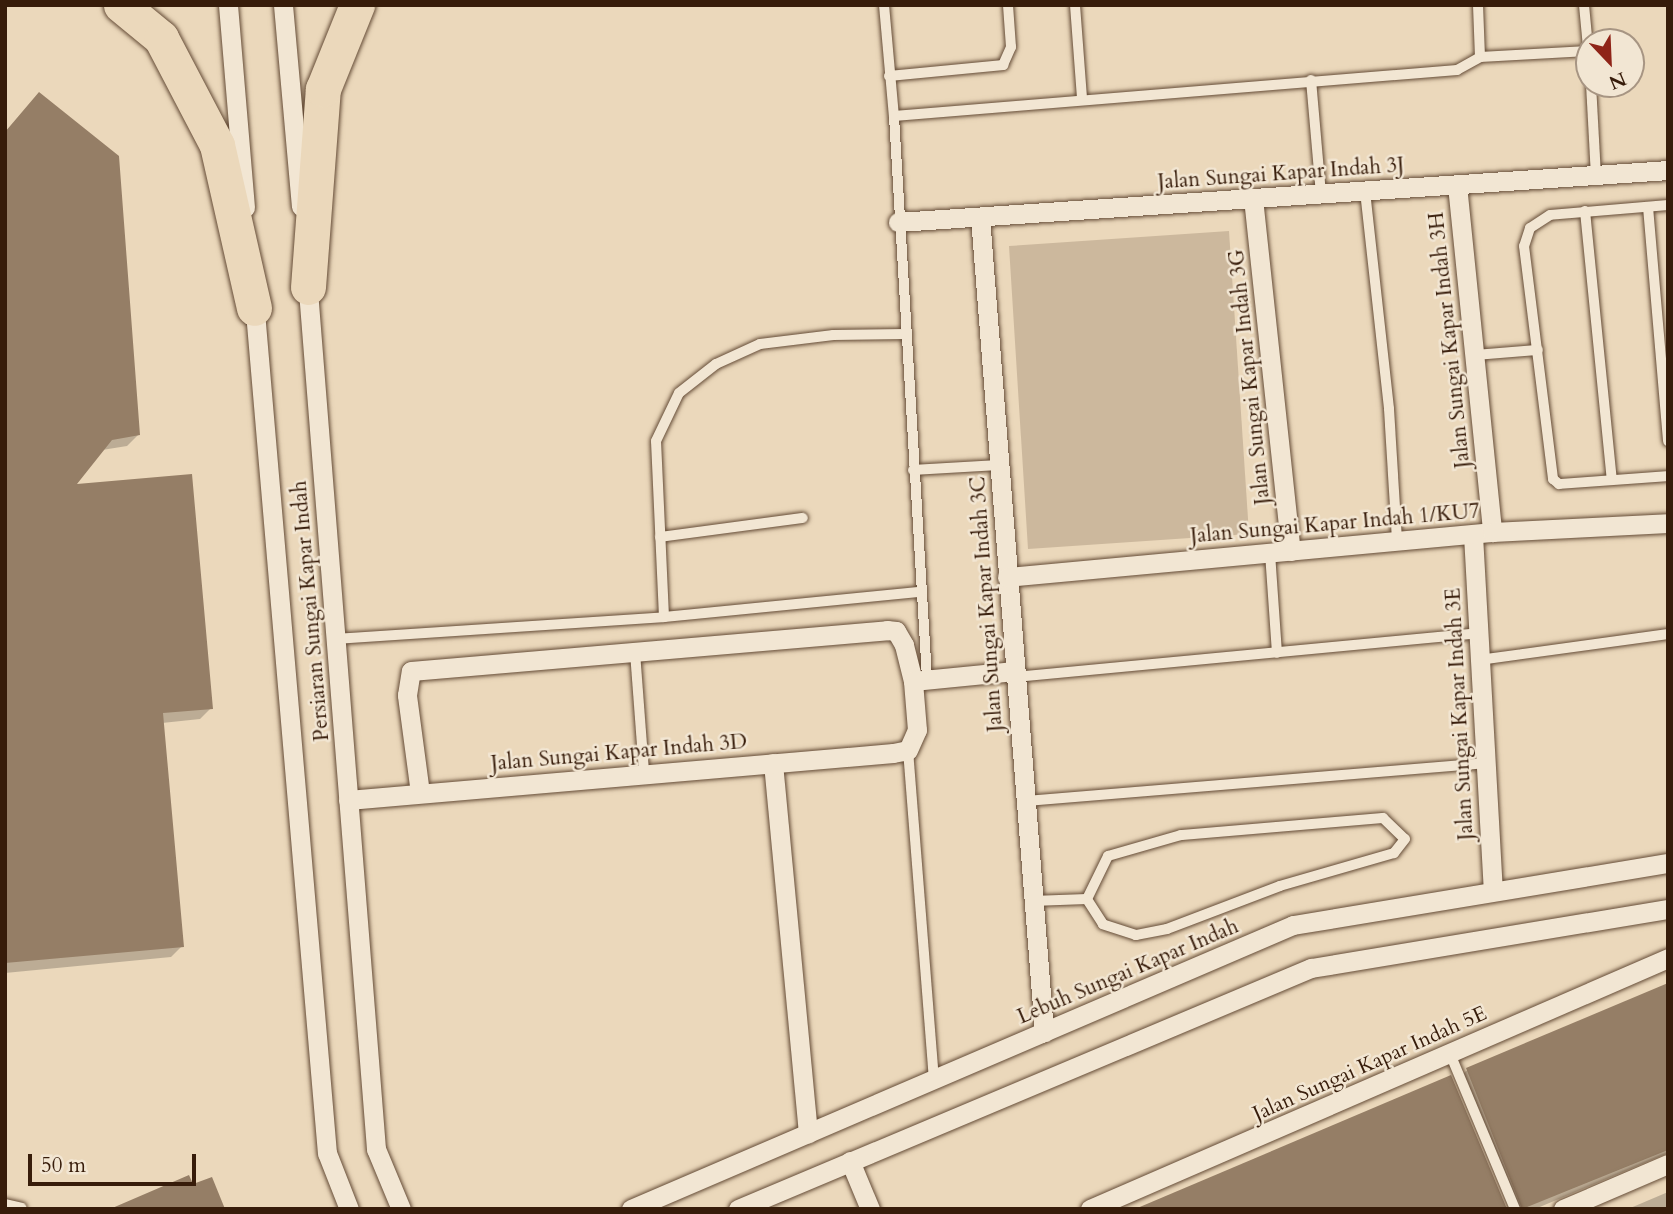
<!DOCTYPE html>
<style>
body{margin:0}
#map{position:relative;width:1673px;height:1214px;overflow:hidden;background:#ebd8bb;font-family:Cardo,serif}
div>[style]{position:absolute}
.green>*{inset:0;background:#ccb89d}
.shadow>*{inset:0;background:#0003}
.building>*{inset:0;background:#957e66}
.roads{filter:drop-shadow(0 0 2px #644b36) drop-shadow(0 0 2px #644b36)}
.lane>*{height:10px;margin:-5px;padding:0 5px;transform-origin:5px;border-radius:5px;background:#f2e6d3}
.street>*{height:19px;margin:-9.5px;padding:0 9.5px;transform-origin:9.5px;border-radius:9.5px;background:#f2e6d3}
.highway>*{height:35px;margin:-17.5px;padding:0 17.5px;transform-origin:17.5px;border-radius:17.5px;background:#ebd8bb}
span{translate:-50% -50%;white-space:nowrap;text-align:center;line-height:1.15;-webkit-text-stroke:5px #f2e6d3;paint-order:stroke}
.street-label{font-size:21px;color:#371c0a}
.frame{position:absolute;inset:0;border:7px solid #371c0a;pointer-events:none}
.north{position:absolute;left:1575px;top:28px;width:70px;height:70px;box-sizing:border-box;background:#f2e6d3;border:2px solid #a79583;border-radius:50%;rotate:157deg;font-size:19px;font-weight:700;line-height:28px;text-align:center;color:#371c0a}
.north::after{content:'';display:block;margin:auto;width:24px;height:32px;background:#8f2418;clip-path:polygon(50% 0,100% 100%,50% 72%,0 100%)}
.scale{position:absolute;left:28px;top:1154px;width:168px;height:32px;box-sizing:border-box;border:4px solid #371c0a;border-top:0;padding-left:9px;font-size:21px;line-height:24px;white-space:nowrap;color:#371c0a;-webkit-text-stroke:5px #f2e6d3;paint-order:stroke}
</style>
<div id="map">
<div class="green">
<i style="clip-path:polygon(1229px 231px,1249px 534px,1028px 549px,1009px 246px)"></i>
</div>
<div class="shadow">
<i style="clip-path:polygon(5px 132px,138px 435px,127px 446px,102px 450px,73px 487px,211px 708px,200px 719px,162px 723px,182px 946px,171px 957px,5px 973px)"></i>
<i style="clip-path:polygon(1668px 985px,1668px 1153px,1535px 1209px,1511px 1209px,1459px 1078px,1466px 1071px)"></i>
<i style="clip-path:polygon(1668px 1192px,1668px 1209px,1628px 1209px)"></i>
</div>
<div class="building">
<i style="clip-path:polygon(39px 92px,119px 156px,140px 435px,112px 440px,77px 484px,192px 474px,213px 709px,163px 713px,184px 947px,5px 963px,5px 132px)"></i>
<i style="clip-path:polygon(1668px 983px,1668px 1150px,1522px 1209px,1466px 1068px)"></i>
<i style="clip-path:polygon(1451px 1075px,1507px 1209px,1135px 1209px)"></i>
<i style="clip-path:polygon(189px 1175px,193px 1184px,212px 1177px,225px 1209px,110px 1209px)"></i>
</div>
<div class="roads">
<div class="lane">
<i style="left:884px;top:5px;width:111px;rotate:84.9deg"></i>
<i style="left:894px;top:116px;width:565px;rotate:-4.67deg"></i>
<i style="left:1457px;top:70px;width:26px;rotate:-29deg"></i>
<i style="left:1480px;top:57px;width:52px;rotate:-92.2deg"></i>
<i style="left:1075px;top:5px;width:93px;rotate:85.7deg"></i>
<i style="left:1584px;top:5px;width:53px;rotate:84.6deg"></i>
<i style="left:1480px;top:57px;width:108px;rotate:-3.2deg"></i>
<i style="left:889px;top:76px;width:115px;rotate:-5.5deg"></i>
<i style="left:1003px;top:65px;width:20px;rotate:-66deg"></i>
<i style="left:1011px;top:47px;width:42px;rotate:-94.1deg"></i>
<i style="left:1311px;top:80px;width:114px;rotate:85deg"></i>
<i style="left:1591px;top:84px;width:91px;rotate:86.9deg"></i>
<i style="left:894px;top:116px;width:563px;rotate:86.64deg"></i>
<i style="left:1365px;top:191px;width:219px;rotate:83.7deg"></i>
<i style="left:1389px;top:409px;width:132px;rotate:86.5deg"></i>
<i style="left:1668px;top:205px;width:118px;rotate:175.2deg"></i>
<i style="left:1550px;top:215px;width:24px;rotate:147deg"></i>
<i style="left:1530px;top:228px;width:19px;rotate:108deg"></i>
<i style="left:1524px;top:246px;width:235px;rotate:82.9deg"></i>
<i style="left:1553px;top:479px;width:8px;rotate:40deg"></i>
<i style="left:1559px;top:484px;width:109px;rotate:-4.2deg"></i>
<i style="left:1648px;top:207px;width:235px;rotate:85.1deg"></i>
<i style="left:1585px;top:211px;width:270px;rotate:84.3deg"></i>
<i style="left:1474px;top:355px;width:64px;rotate:-4.5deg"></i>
<i style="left:913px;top:470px;width:85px;rotate:-3.4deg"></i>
<i style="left:660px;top:537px;width:144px;rotate:-7.6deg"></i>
<i style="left:1270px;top:553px;width:100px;rotate:86deg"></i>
<i style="left:664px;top:617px;width:176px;rotate:-92.6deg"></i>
<i style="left:656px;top:441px;width:53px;rotate:-64.4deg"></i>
<i style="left:679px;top:393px;width:47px;rotate:-38.1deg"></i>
<i style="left:716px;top:364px;width:48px;rotate:-24.4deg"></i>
<i style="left:760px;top:344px;width:74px;rotate:-7deg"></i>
<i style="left:833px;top:335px;width:72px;rotate:-0.8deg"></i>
<i style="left:336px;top:639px;width:329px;rotate:-3.8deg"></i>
<i style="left:664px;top:617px;width:258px;rotate:-5.6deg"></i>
<i style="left:635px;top:652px;width:121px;rotate:85.7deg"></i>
<i style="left:1479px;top:660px;width:191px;rotate:-7.8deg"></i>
<i style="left:1015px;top:677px;width:465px;rotate:-5.4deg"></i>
<i style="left:908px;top:750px;width:330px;rotate:85.5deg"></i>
<i style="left:1025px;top:801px;width:462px;rotate:-4.7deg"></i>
<i style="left:1383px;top:818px;width:30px;rotate:44deg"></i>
<i style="left:1405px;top:839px;width:18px;rotate:128deg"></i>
<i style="left:1394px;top:853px;width:119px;rotate:163.9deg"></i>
<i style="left:1280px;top:886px;width:121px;rotate:159.2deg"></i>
<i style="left:1167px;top:929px;width:32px;rotate:169deg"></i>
<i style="left:1136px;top:935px;width:35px;rotate:-162deg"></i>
<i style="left:1103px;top:924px;width:30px;rotate:-123deg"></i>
<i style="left:1087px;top:899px;width:48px;rotate:-64deg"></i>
<i style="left:1108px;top:856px;width:76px;rotate:-16deg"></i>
<i style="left:1181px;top:835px;width:203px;rotate:-4.8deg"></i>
<i style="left:1032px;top:901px;width:55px;rotate:-2.1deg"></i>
<i style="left:1451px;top:1056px;width:166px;rotate:67.3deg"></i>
<i style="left:5px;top:1204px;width:17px;rotate:13deg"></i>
</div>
<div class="street">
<i style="left:228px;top:5px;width:203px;rotate:85.2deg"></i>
<i style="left:283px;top:5px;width:202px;rotate:84.9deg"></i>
<i style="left:1457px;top:185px;width:349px;rotate:84.2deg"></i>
<i style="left:1253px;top:198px;width:355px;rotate:83.9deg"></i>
<i style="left:980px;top:217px;width:818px;rotate:85.51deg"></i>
<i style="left:898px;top:222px;width:772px;rotate:-3.86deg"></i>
<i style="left:307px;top:278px;width:874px;rotate:85.47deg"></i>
<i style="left:376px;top:1149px;width:65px;rotate:67.4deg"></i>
<i style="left:254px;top:300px;width:856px;rotate:85.11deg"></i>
<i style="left:327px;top:1153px;width:60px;rotate:68.6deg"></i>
<i style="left:1473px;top:535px;width:356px;rotate:86.8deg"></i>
<i style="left:1007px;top:577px;width:487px;rotate:-5.3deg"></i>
<i style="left:1492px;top:532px;width:176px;rotate:-2.9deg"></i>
<i style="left:773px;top:763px;width:372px;rotate:84.6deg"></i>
<i style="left:420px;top:793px;width:99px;rotate:-97.6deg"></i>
<i style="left:407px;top:695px;width:24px;rotate:-81deg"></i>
<i style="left:411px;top:671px;width:478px;rotate:-4.9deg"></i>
<i style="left:887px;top:630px;width:9px;rotate:6deg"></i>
<i style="left:896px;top:631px;width:16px;rotate:60deg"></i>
<i style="left:904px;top:645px;width:37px;rotate:76deg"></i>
<i style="left:348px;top:800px;width:547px;rotate:-4.93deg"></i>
<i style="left:893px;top:753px;width:15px;rotate:-11deg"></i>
<i style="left:908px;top:750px;width:22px;rotate:-66deg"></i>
<i style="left:917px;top:730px;width:49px;rotate:-94.7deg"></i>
<i style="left:913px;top:681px;width:102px;rotate:-5.6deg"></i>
<i style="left:850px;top:1161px;width:52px;rotate:67.4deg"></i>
<i style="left:631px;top:1209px;width:720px;rotate:-23.22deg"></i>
<i style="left:1293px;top:925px;width:380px;rotate:-9.4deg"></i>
<i style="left:738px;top:1209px;width:622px;rotate:-22.81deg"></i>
<i style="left:1311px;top:968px;width:362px;rotate:-9.4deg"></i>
<i style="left:1090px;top:1209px;width:630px;rotate:-23.47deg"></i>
<i style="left:1563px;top:1209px;width:114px;rotate:-23.2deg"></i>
</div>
<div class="highway">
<i style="left:121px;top:5px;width:52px;rotate:39.5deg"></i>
<i style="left:161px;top:38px;width:121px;rotate:62.4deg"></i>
<i style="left:217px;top:145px;width:167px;rotate:77.2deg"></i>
<i style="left:308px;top:287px;width:199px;rotate:-85.7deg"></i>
<i style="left:323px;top:89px;width:91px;rotate:-68deg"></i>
</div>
</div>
<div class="street-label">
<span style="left:1281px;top:174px;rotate:-4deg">Jalan Sungai Kapar Indah 3J</span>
<span style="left:1450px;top:340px;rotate:-96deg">Jalan Sungai Kapar Indah 3H</span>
<span style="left:1250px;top:377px;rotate:-96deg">Jalan Sungai Kapar Indah 3G</span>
<span style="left:1335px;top:524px;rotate:-5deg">Jalan Sungai Kapar Indah 1/KU7</span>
<span style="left:987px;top:604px;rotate:-94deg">Jalan Sungai Kapar Indah 3C</span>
<span style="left:311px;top:611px;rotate:-95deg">Persiaran Sungai Kapar Indah</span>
<span style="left:1460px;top:714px;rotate:-93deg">Jalan Sungai Kapar Indah 3E</span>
<span style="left:619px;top:753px;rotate:-5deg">Jalan Sungai Kapar Indah 3D</span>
<span style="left:1128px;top:972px;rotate:-23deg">Lebuh Sungai Kapar Indah</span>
<span style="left:1370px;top:1064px;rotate:-24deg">Jalan Sungai Kapar Indah 5E</span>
</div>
<div class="frame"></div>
<div class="north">N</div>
<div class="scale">50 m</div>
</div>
